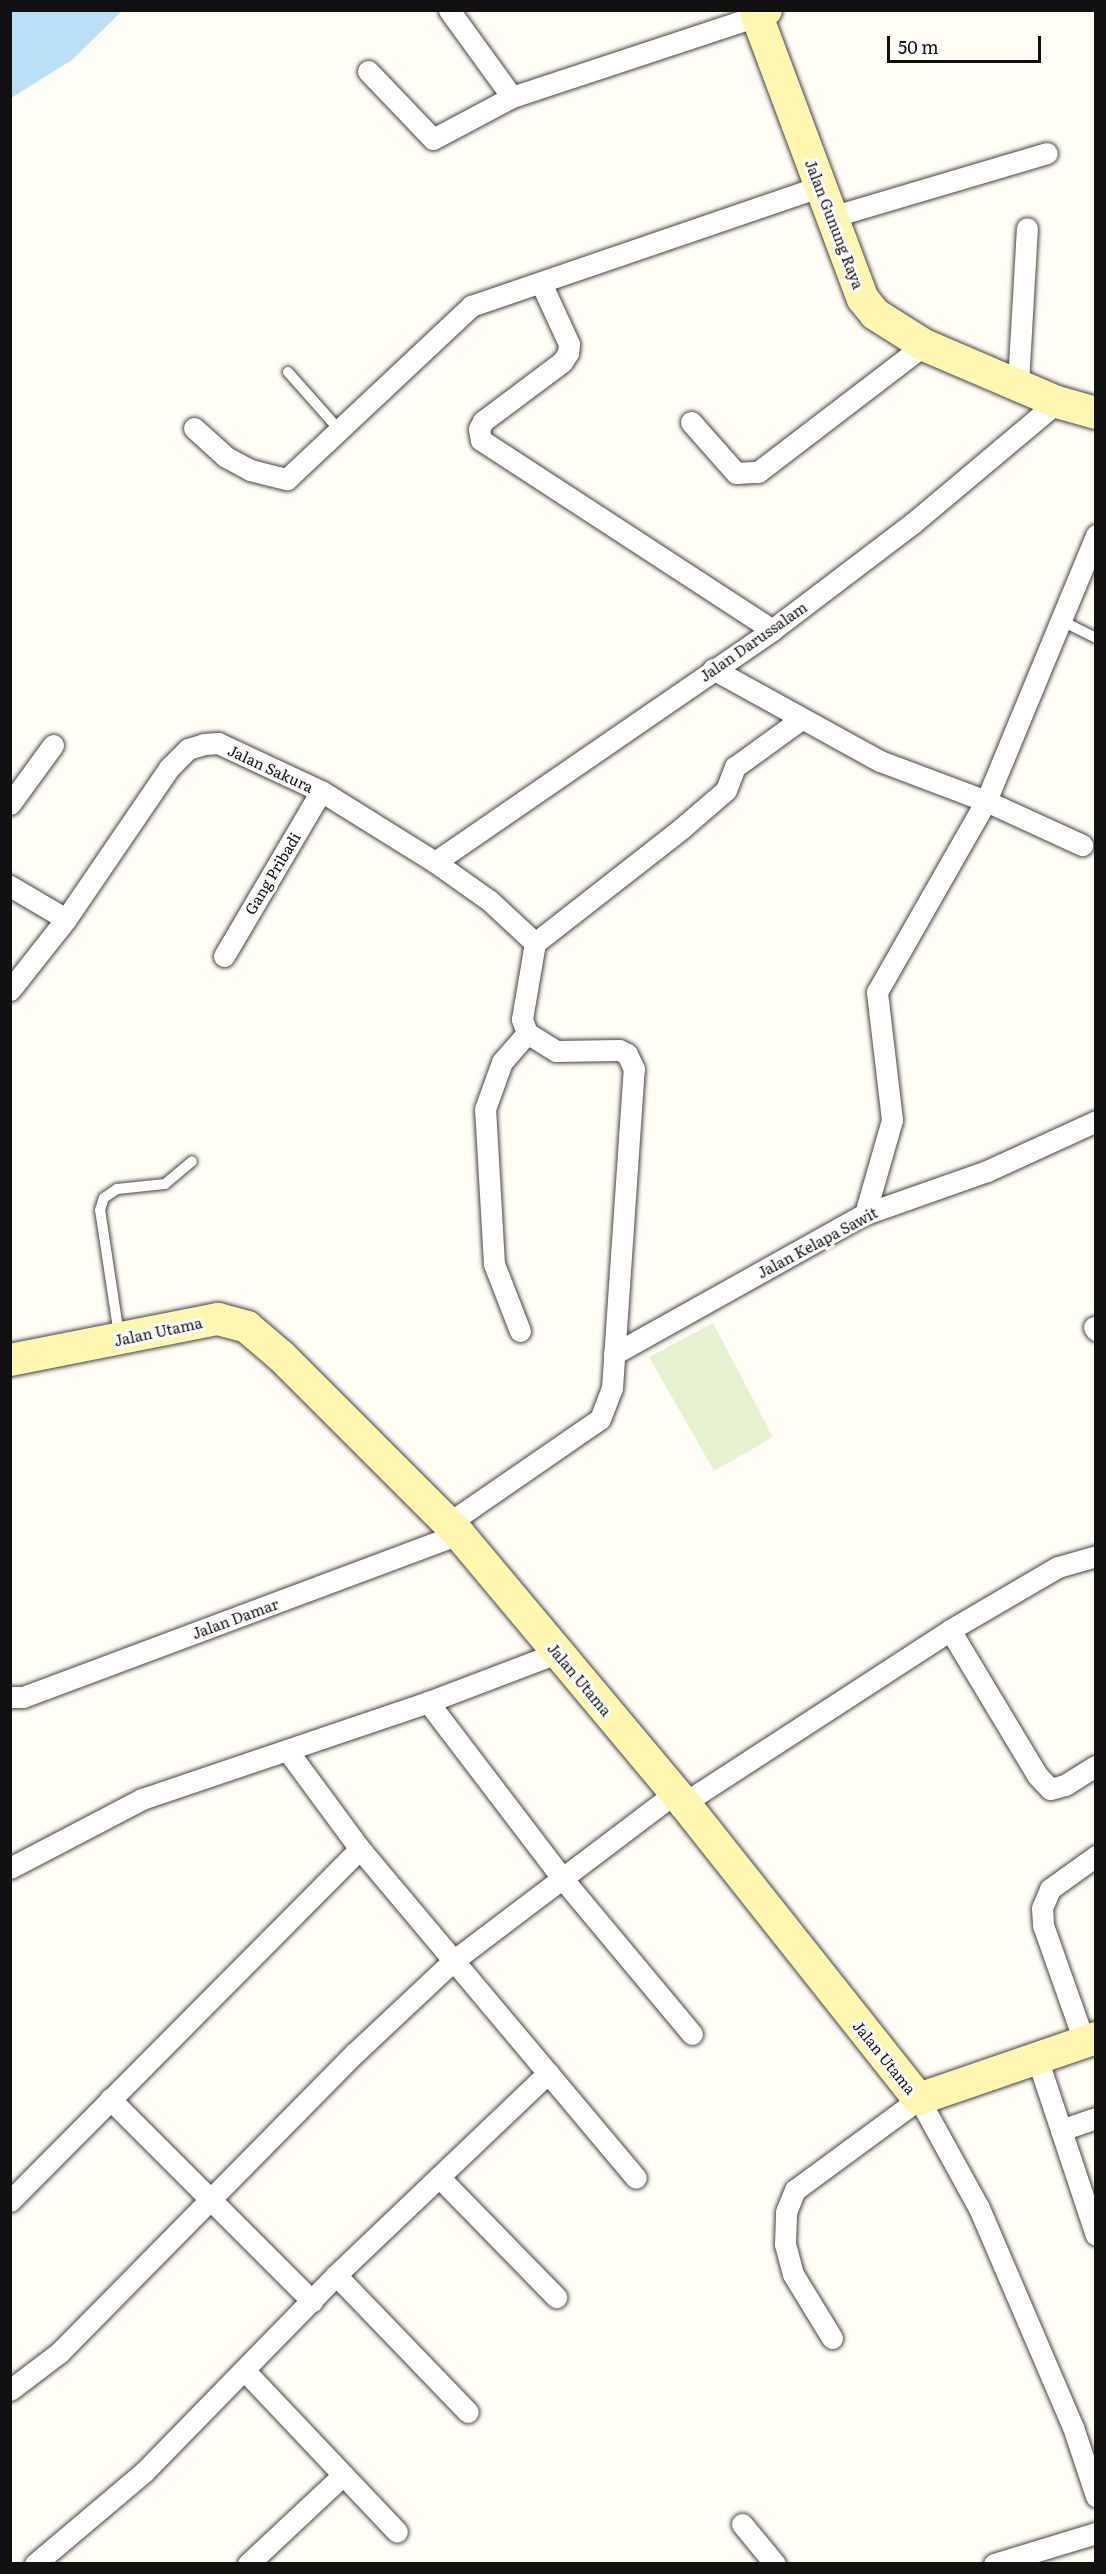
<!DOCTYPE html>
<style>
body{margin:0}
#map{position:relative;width:1106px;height:2574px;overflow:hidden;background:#fffdf5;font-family:Literata,serif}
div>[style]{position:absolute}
.pitch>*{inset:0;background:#e6f2cf}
.water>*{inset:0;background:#b9e0f7}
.roads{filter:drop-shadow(0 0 2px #444) drop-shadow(0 0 2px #444)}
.lane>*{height:10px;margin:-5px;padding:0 5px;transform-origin:5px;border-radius:5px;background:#fff}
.street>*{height:21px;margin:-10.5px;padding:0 10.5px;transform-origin:10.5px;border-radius:10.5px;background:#fff}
.secondary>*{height:32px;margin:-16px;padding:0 16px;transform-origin:16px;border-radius:16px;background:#fff6b0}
span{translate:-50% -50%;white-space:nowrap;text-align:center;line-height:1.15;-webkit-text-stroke:6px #fff;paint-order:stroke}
.street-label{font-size:15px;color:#111}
.frame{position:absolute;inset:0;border:12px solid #111;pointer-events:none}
.scale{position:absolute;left:887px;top:36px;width:154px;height:27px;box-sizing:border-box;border:3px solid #111;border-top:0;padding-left:8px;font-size:18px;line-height:21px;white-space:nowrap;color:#111;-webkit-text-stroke:4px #fff;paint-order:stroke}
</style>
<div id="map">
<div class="pitch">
<i style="clip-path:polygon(713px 1323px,773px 1437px,714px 1471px,649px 1357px)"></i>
</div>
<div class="water">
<i style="clip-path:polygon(11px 10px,122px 10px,122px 11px,72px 60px,11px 98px)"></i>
</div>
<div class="roads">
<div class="lane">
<i style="left:288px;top:372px;width:80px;rotate:48.5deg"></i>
<i style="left:1060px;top:620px;width:40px;rotate:26.6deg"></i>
<i style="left:119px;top:1335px;width:126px;rotate:-98.6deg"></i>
<i style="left:100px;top:1210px;width:13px;rotate:-72deg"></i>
<i style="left:104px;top:1198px;width:16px;rotate:-35deg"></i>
<i style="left:117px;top:1189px;width:48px;rotate:-5.9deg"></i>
<i style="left:165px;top:1184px;width:35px;rotate:-40deg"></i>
</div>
<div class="street">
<i style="left:449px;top:10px;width:107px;rotate:54.1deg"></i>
<i style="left:368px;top:71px;width:94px;rotate:46.3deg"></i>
<i style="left:433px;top:139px;width:89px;rotate:-28deg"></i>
<i style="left:512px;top:97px;width:258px;rotate:-18.3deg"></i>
<i style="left:831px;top:217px;width:225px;rotate:-16.5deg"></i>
<i style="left:541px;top:283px;width:67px;rotate:65.3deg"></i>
<i style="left:569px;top:344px;width:9px;rotate:96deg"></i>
<i style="left:568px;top:353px;width:11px;rotate:124deg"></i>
<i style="left:562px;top:362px;width:99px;rotate:143.2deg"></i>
<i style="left:483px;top:421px;width:9px;rotate:117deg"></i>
<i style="left:479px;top:429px;width:11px;rotate:80deg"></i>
<i style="left:481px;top:440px;width:348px;rotate:33.1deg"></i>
<i style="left:1018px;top:383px;width:155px;rotate:-86.7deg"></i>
<i style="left:691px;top:422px;width:68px;rotate:48.6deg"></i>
<i style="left:736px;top:473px;width:22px;rotate:-3deg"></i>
<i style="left:758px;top:472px;width:209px;rotate:-37.4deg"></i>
<i style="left:194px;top:428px;width:43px;rotate:42.2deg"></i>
<i style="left:226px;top:457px;width:27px;rotate:28deg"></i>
<i style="left:250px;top:470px;width:38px;rotate:14deg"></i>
<i style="left:287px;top:479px;width:253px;rotate:-43.2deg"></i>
<i style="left:471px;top:306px;width:370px;rotate:-18.9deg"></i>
<i style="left:713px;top:669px;width:191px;rotate:28.9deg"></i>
<i style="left:880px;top:761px;width:113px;rotate:20.7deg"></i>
<i style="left:986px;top:801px;width:106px;rotate:24.6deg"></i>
<i style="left:10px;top:804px;width:73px;rotate:-53.9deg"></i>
<i style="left:435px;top:862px;width:409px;rotate:-34.5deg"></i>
<i style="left:772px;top:630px;width:177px;rotate:-37.2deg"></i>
<i style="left:913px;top:523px;width:188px;rotate:-40deg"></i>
<i style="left:10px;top:886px;width:65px;rotate:30.5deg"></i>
<i style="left:224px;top:956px;width:191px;rotate:-59.5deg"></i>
<i style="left:10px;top:990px;width:90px;rotate:-51.7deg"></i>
<i style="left:66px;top:919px;width:183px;rotate:-55.7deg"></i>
<i style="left:169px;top:768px;width:27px;rotate:-45deg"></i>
<i style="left:188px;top:749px;width:17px;rotate:-17deg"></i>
<i style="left:204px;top:744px;width:14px;rotate:-4deg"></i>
<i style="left:218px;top:743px;width:114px;rotate:25deg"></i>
<i style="left:321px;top:791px;width:134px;rotate:31.9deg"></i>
<i style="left:435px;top:862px;width:67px;rotate:35.3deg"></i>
<i style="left:490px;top:901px;width:62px;rotate:43deg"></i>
<i style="left:865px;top:1214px;width:98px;rotate:-74deg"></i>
<i style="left:892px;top:1120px;width:129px;rotate:-96.7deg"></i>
<i style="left:877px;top:992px;width:220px;rotate:-60.3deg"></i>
<i style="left:986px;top:801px;width:288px;rotate:-67.5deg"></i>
<i style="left:1094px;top:1327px;width:4px;rotate:56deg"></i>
<i style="left:520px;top:1331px;width:72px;rotate:-111.2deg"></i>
<i style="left:494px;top:1264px;width:155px;rotate:-93.3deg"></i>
<i style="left:485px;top:1109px;width:50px;rotate:-70.1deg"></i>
<i style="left:502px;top:1062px;width:38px;rotate:-49deg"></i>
<i style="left:614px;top:1354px;width:287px;rotate:-29.2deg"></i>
<i style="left:865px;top:1214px;width:129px;rotate:-19.4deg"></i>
<i style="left:987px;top:1171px;width:120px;rotate:-24.6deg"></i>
<i style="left:449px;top:1523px;width:183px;rotate:-34.6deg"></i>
<i style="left:600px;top:1419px;width:33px;rotate:-69deg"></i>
<i style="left:612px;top:1388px;width:320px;rotate:-86.1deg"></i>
<i style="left:634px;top:1069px;width:17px;rotate:-115deg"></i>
<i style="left:627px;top:1054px;width:9px;rotate:-153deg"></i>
<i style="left:619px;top:1050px;width:63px;rotate:179.1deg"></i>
<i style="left:556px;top:1051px;width:34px;rotate:-148deg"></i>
<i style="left:527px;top:1033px;width:15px;rotate:-110deg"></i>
<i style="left:522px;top:1019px;width:77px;rotate:-80.3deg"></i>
<i style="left:535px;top:943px;width:187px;rotate:-38deg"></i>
<i style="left:682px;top:828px;width:58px;rotate:-40.8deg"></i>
<i style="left:726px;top:790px;width:25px;rotate:-69deg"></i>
<i style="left:735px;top:767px;width:80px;rotate:-35.9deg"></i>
<i style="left:950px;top:1630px;width:169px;rotate:59deg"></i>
<i style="left:1037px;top:1775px;width:19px;rotate:47deg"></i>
<i style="left:1050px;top:1789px;width:16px;rotate:-15deg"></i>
<i style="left:1065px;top:1785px;width:36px;rotate:-32deg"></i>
<i style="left:10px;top:1697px;width:13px"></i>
<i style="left:23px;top:1697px;width:465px;rotate:-20.5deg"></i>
<i style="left:428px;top:1702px;width:221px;rotate:52.7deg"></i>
<i style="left:562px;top:1878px;width:203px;rotate:50.2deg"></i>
<i style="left:287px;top:1750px;width:123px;rotate:53.6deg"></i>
<i style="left:360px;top:1849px;width:429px;rotate:50deg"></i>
<i style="left:684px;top:1803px;width:317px;rotate:-33deg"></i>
<i style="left:950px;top:1630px;width:125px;rotate:-30.3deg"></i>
<i style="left:1058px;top:1567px;width:40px;rotate:-16deg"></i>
<i style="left:10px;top:1868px;width:149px;rotate:-27.6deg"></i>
<i style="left:142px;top:1799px;width:302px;rotate:-18.7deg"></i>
<i style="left:428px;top:1702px;width:138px;rotate:-20.8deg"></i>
<i style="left:1084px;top:2041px;width:123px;rotate:-109.5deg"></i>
<i style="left:1043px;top:1925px;width:17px;rotate:-93deg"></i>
<i style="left:1042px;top:1908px;width:21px;rotate:-67deg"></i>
<i style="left:1050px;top:1889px;width:57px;rotate:-35.7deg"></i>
<i style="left:1038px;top:2061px;width:183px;rotate:71.6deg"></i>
<i style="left:110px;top:2099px;width:286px;rotate:45deg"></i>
<i style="left:1061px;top:2130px;width:37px;rotate:-19deg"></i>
<i style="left:439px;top:2177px;width:168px;rotate:45.7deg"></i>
<i style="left:10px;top:2201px;width:496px;rotate:-45.2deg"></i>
<i style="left:336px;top:2275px;width:190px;rotate:46.1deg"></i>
<i style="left:832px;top:2338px;width:75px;rotate:-121.4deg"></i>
<i style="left:793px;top:2274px;width:31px;rotate:-105deg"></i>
<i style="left:785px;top:2244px;width:32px;rotate:-88deg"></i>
<i style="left:786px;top:2212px;width:24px;rotate:-68deg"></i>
<i style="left:795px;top:2190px;width:154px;rotate:-36.3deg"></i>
<i style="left:919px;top:2099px;width:124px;rotate:61.2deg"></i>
<i style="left:979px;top:2208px;width:238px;rotate:66.8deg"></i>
<i style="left:1073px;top:2427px;width:73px;rotate:71.6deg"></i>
<i style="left:245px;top:2371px;width:221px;rotate:46.6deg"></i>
<i style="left:10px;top:2390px;width:63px;rotate:-37.2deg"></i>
<i style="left:60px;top:2352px;width:420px;rotate:-45.4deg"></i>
<i style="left:355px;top:2053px;width:134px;rotate:-43.2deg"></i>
<i style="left:453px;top:1961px;width:278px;rotate:-37.1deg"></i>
<i style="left:742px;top:2524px;width:52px;rotate:50.5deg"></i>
<i style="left:35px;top:2564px;width:143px;rotate:-40.2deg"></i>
<i style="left:144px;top:2472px;width:275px;rotate:-45.7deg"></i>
<i style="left:336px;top:2275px;width:293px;rotate:-43.6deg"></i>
<i style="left:248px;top:2564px;width:130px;rotate:-43.1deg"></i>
<i style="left:994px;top:2564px;width:107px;rotate:-16.9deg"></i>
</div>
<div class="secondary">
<i style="left:766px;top:10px;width:11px;rotate:146deg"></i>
<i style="left:757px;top:16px;width:302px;rotate:69.5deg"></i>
<i style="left:863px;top:299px;width:19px;rotate:51deg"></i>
<i style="left:875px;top:314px;width:58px;rotate:32.3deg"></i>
<i style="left:924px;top:345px;width:145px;rotate:23.2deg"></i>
<i style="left:1057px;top:402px;width:41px;rotate:15.8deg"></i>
<i style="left:10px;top:1360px;width:212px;rotate:-11.2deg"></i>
<i style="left:218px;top:1319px;width:30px;rotate:15deg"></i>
<i style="left:247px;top:1327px;width:45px;rotate:40.5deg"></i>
<i style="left:281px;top:1356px;width:252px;rotate:45deg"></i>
<i style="left:459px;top:1534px;width:351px;rotate:50.1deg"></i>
<i style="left:684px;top:1803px;width:378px;rotate:51.6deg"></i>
<i style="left:919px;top:2099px;width:187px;rotate:-19deg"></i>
</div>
</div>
<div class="street-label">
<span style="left:835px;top:224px;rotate:69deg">Jalan Gunung Raya</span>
<span style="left:753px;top:641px;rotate:-35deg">Jalan Darussalam</span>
<span style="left:271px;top:768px;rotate:25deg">Jalan Sakura</span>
<span style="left:272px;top:873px;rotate:-59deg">Gang Pribadi</span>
<span style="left:817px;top:1242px;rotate:-28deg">Jalan Kelapa Sawit</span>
<span style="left:158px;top:1331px;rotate:-12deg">Jalan Utama</span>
<span style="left:235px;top:1618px;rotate:-20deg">Jalan Damar</span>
<span style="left:580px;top:1679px;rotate:50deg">Jalan Utama</span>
<span style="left:885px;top:2057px;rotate:51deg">Jalan Utama</span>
</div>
<div class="frame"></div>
<div class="scale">50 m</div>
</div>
